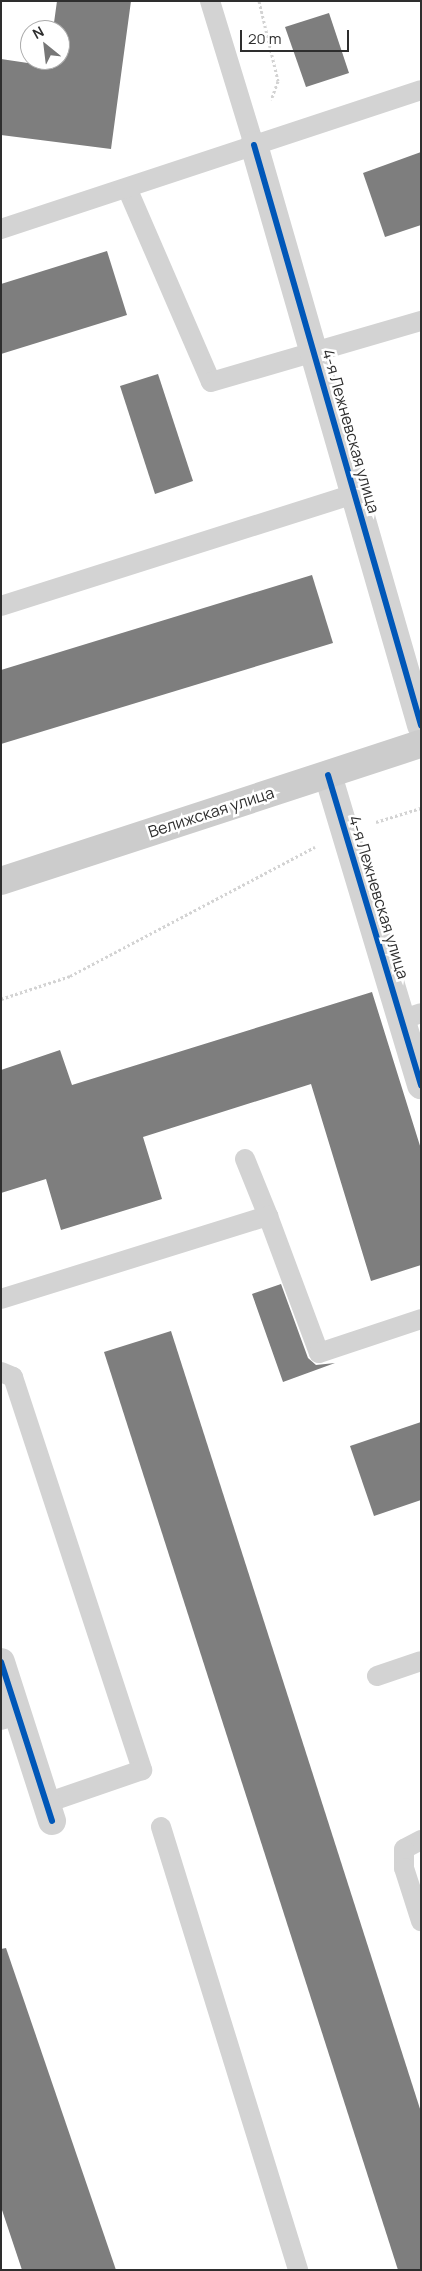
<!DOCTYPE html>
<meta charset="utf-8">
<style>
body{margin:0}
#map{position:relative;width:422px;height:2271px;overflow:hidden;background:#fff;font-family:Manrope,sans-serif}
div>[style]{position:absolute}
.building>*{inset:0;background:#7e7e7e}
.path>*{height:3px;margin-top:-1.5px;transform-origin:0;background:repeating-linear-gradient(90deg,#d3d3d3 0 2.5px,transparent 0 5px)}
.service>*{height:20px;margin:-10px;padding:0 10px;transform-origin:10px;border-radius:10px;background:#d3d3d3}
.minor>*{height:28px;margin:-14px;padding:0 14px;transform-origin:14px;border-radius:14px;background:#d3d3d3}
.secondary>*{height:28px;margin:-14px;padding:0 14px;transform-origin:14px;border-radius:14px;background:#ccc}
.cycleway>*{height:6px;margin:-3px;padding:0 3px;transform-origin:3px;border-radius:3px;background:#0057b8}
span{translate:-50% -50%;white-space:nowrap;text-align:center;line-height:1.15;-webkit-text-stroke:5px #fff;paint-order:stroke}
.street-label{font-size:16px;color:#2e2e2e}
.frame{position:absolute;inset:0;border:2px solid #2e2e2e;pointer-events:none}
.north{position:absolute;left:20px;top:20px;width:50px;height:50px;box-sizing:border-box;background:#fff;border:1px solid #ababab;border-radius:50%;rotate:331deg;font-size:14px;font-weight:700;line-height:20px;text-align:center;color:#2e2e2e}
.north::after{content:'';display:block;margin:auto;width:18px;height:22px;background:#777;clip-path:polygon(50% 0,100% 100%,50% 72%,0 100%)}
.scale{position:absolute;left:240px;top:30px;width:109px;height:22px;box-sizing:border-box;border:2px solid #2e2e2e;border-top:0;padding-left:6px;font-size:15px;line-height:18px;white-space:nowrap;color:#2e2e2e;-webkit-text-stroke:4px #fff;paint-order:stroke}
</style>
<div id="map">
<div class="building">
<i style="clip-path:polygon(57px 1px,131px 1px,111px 149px,1px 135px,1px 59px,48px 66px,49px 60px,60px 60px,60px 30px,53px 30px)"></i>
<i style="clip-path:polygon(329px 13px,349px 73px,306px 87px,285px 27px)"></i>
<i style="clip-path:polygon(421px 152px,421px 225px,385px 237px,363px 173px)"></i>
<i style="clip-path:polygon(107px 251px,127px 315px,1px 354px,1px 284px)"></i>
<i style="clip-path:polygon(158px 374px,193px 481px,155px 494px,120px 386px)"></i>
<i style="clip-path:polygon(312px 575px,333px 643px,1px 744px,1px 670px)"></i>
<i style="clip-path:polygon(372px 992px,421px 1149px,421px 1265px,371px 1281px,311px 1084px,143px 1137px,162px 1199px,61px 1230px,46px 1179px,1px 1193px,1px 1070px,60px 1050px,72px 1085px)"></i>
<i style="clip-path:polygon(281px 1284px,308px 1358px,316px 1365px,335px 1363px,283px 1382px,252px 1294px)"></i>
<i style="clip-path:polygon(171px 1331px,421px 2112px,421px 2270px,398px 2270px,104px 1352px)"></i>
<i style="clip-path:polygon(421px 1422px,421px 1500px,374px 1516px,350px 1446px)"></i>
<i style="clip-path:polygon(6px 1948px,116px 2270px,22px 2270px,1px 2207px,1px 1949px)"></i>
</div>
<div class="path">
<i style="left:259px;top:1px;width:82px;rotate:76.6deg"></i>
<i style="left:278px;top:81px;width:20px;rotate:110deg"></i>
<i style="left:376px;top:822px;width:47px;rotate:-17.3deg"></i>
<i style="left:1px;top:999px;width:73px;rotate:-18.4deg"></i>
<i style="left:70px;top:976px;width:277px;rotate:-27.8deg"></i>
</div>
<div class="service">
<i style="left:210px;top:1px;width:151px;rotate:73deg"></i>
<i style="left:127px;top:188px;width:211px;rotate:66.6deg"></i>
<i style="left:211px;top:382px;width:219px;rotate:-16.2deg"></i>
<i style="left:1px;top:229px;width:442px;rotate:-18.3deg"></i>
<i style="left:1px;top:606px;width:371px;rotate:-17.6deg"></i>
<i style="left:401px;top:1020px;width:21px;rotate:-19deg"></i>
<i style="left:245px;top:1159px;width:61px;rotate:68deg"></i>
<i style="left:1px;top:1299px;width:280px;rotate:-17.3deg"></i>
<i style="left:268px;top:1216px;width:146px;rotate:69.6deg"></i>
<i style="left:319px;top:1353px;width:108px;rotate:-18.4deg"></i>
<i style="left:1px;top:1372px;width:13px;rotate:23deg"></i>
<i style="left:13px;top:1377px;width:414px;rotate:71.8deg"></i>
<i style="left:142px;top:1770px;width:102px;rotate:161deg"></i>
<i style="left:377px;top:1676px;width:46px;rotate:-18.8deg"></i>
<i style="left:1px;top:1720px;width:18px;rotate:-16deg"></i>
<i style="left:161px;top:1827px;width:464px;rotate:72.8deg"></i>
<i style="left:421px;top:1840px;width:19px;rotate:152deg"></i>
<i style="left:404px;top:1849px;width:19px;rotate:90deg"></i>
<i style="left:404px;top:1868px;width:56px;rotate:72.2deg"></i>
</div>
<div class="minor">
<i style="left:254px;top:145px;width:604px;rotate:73.94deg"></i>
<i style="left:328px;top:775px;width:324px;rotate:73.3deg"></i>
<i style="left:1px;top:1662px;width:167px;rotate:72.2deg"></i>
</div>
<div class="secondary">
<i style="left:1px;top:881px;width:442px;rotate:-18.1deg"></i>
</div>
<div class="cycleway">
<i style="left:254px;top:145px;width:604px;rotate:73.94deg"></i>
<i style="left:328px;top:775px;width:324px;rotate:73.3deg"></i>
<i style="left:1px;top:1662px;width:167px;rotate:72.2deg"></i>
</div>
<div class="street-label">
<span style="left:351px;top:431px;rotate:74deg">4-я Лежневская улица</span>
<span style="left:211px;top:812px;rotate:-18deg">Велижская улица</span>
<span style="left:379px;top:897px;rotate:73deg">4-я Лежневская улица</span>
</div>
<div class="frame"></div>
<div class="north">N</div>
<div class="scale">20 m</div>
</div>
